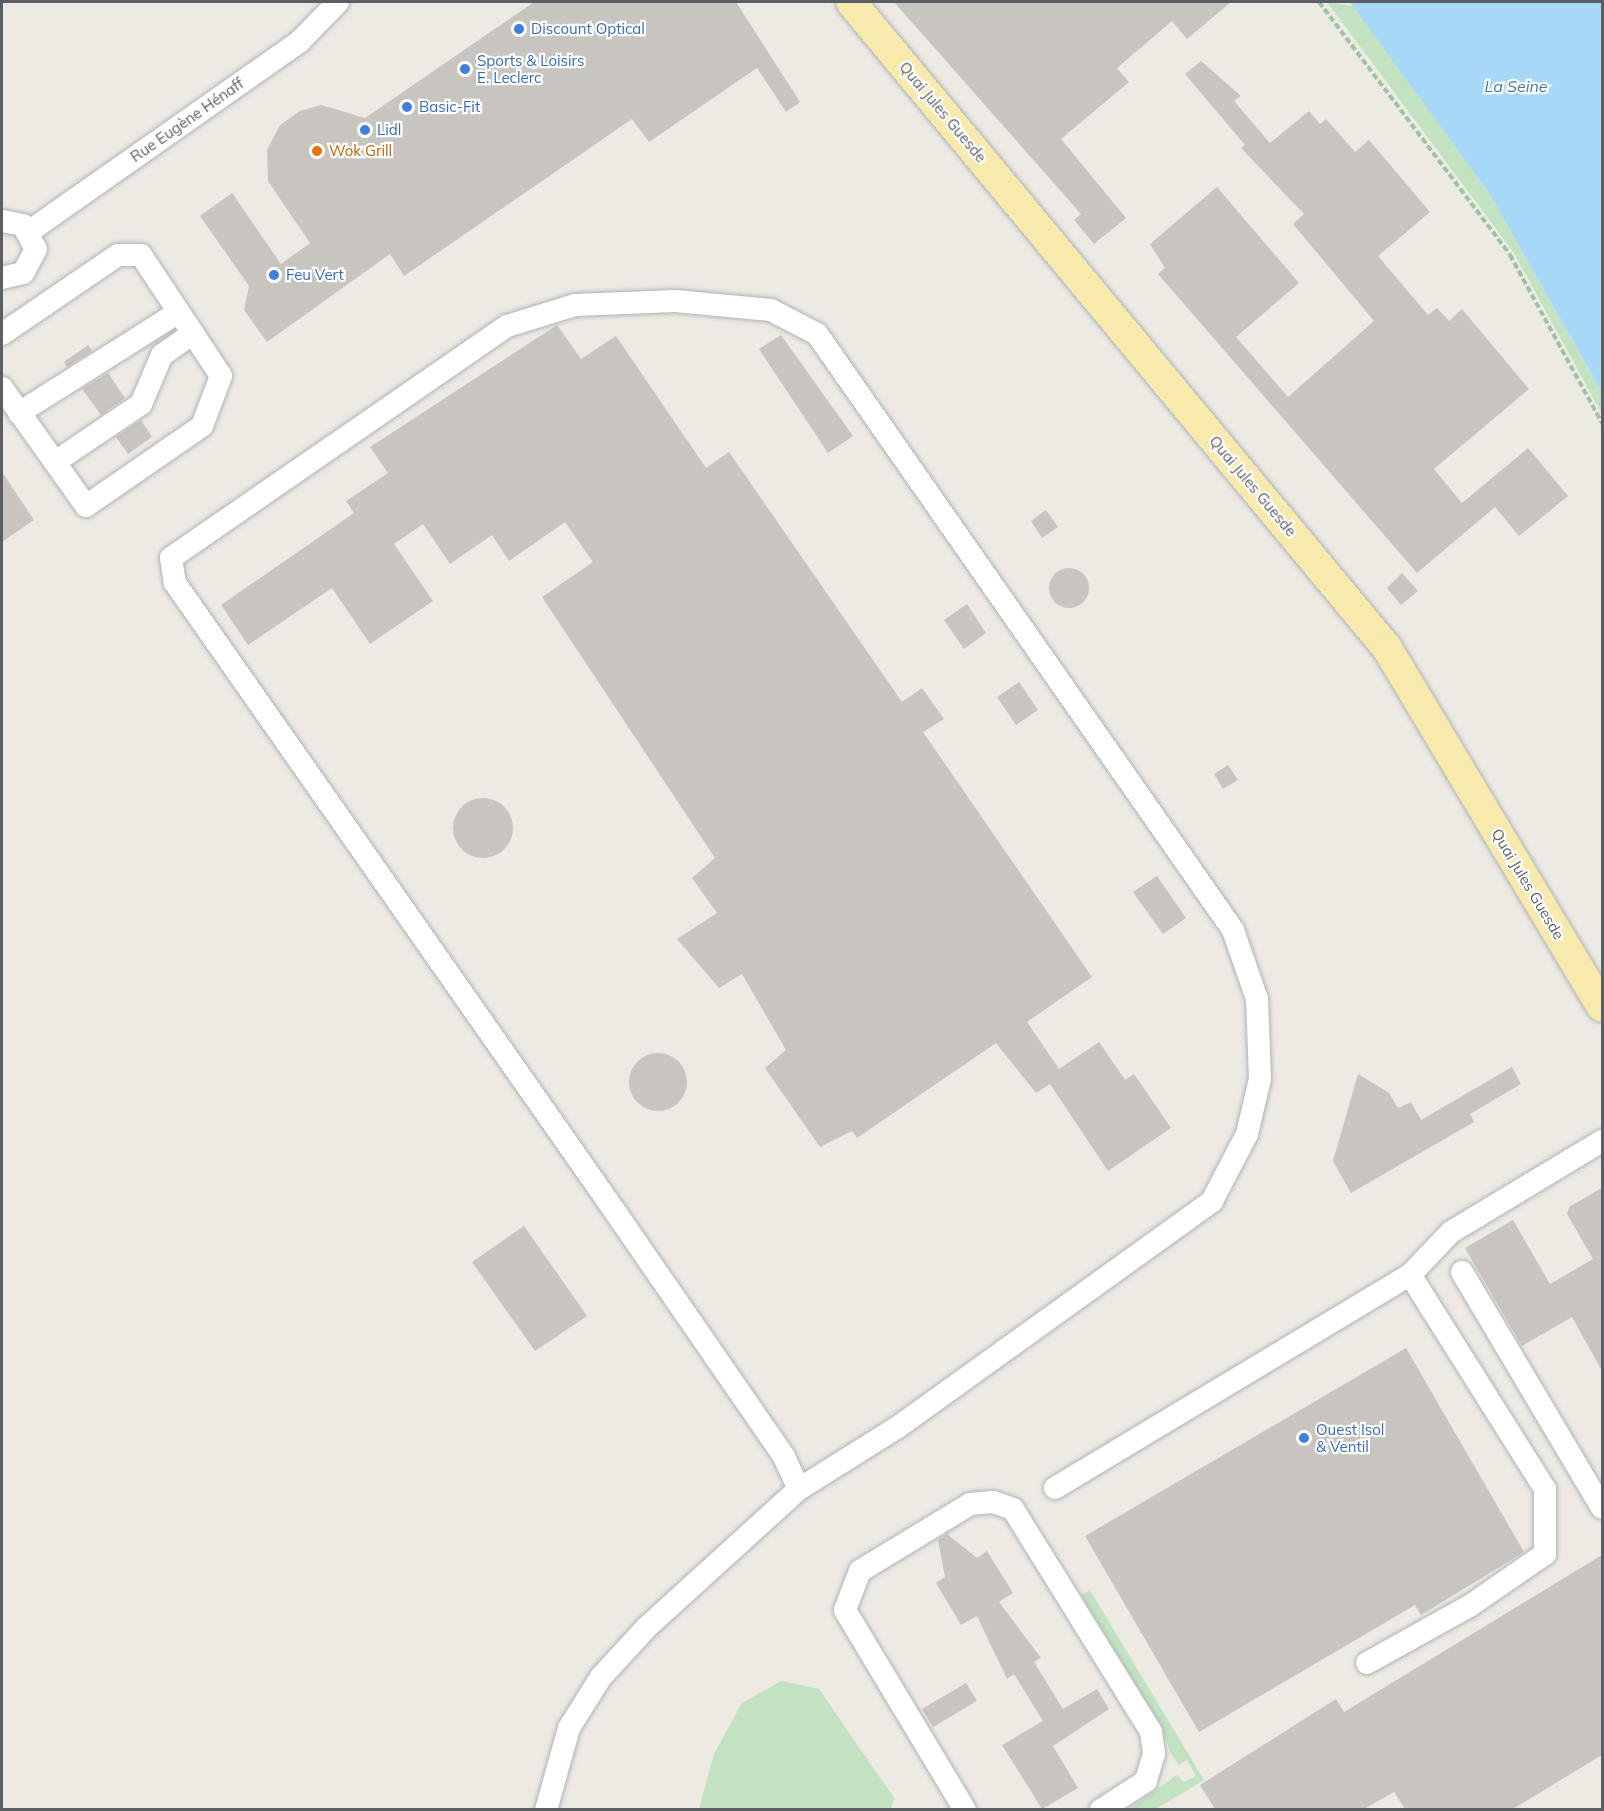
<!DOCTYPE html>
<meta charset="utf-8">
<style>
body{margin:0}
#map{position:relative;width:1604px;height:1811px;overflow:hidden;background:#eceae3;font-family:Mulish,sans-serif}
div>[style]{position:absolute}
.green>*{inset:0;background:#c2e2c1}
.water>*{inset:0;background:#a8d8f8}
.building>*{inset:0;background:#c8c5c0}
.round{border-radius:50%}
.path>*{height:4px;margin-top:-2px;transform-origin:0;background:repeating-linear-gradient(90deg,#9bc3a5 0 6px,transparent 0 9px)}
.roads{filter:drop-shadow(0 0 2px #b0b3b7) drop-shadow(0 0 2px #b0b3b7)}
.minor>*{height:22px;margin:-11px;padding:0 11px;transform-origin:11px;border-radius:11px;background:#fff}
.major>*{height:30px;margin:-15px;padding:0 15px;transform-origin:15px;border-radius:15px;background:#f8e9ac}
.dots>*{width:16px;height:16px;translate:-50% -50%;box-sizing:border-box;border:3px solid #fff;border-radius:50%}
span{translate:-50% -50%;white-space:nowrap;text-align:center;line-height:1.15;-webkit-text-stroke:4.5px #fff;paint-order:stroke}
.shop-label{font-size:15px;color:#366cbe}
.left{translate:0 -50%;text-align:left}
.street-label{font-size:15px;color:#5b5e62}
.food-label{font-size:15px;color:#c56008}
.water-label{font-size:16px;color:#4679a8;font-style:italic}
.frame{position:absolute;inset:0;border:3px solid #5b5e62;pointer-events:none}
</style>
<div id="map">
<div class="green">
<i style="clip-path:polygon(1327px 2px,1354px 6px,1489px 193px,1602px 392px,1602px 414px,1514px 253px)"></i>
<i style="clip-path:polygon(1090px 1590px,1204px 1780px,1156px 1809px,1129px 1809px,1177px 1775px,1184px 1782px,1196px 1776px,1187px 1760px,1179px 1765px,1171px 1754px,1161px 1726px,1081px 1595px)"></i>
<i style="clip-path:polygon(781px 1681px,819px 1689px,894px 1798px,891px 1809px,699px 1809px,714px 1754px,742px 1703px)"></i>
</div>
<div class="water">
<i style="clip-path:polygon(1350px 2px,1602px 2px,1602px 392px,1489px 193px)"></i>
</div>
<div class="building">
<i style="clip-path:polygon(534px 2px,736px 2px,800px 102px,786px 112px,757px 68px,649px 142px,632px 119px,404px 276px,390px 254px,267px 342px,244px 310px,249px 286px,200px 216px,232px 193px,281px 264px,310px 243px,268px 181px,267px 150px,280px 125px,300px 111px,321px 105px,365px 118px)"></i>
<i style="clip-path:polygon(894px 2px,1231px 2px,1187px 39px,1172px 21px,1117px 68px,1129px 82px,1061px 139px,1126px 218px,1094px 244px,1074px 220px,1081px 214px)"></i>
<i style="clip-path:polygon(1201px 61px,1241px 96px,1234px 101px,1270px 143px,1309px 111px,1320px 124px,1326px 119px,1355px 152px,1369px 140px,1430px 212px,1378px 256px,1428px 315px,1437px 308px,1449px 321px,1462px 309px,1529px 389px,1434px 469px,1462px 503px,1528px 448px,1568px 496px,1519px 536px,1495px 507px,1417px 573px,1158px 274px,1165px 268px,1150px 244px,1217px 187px,1299px 283px,1236px 337px,1288px 397px,1374px 321px,1293px 224px,1304px 214px,1241px 148px,1245px 145px,1185px 74px)"></i>
<i style="clip-path:polygon(557px 325px,581px 359px,616px 336px,706px 468px,729px 452px,902px 702px,922px 688px,944px 719px,923px 732px,1092px 977px,1027px 1022px,1059px 1069px,1099px 1042px,1125px 1080px,1134px 1074px,1171px 1128px,1108px 1171px,1050px 1084px,1036px 1093px,996px 1043px,857px 1138px,852px 1131px,820px 1147px,765px 1068px,786px 1050px,742px 974px,719px 988px,677px 939px,717px 913px,692px 878px,715px 858px,542px 597px,593px 562px,565px 522px,509px 561px,492px 535px,450px 564px,423px 524px,394px 544px,433px 601px,370px 644px,332px 588px,248px 645px,221px 605px,354px 513px,346px 501px,388px 473px,370px 447px)"></i>
<i style="clip-path:polygon(781px 335px,853px 436px,828px 453px,759px 349px)"></i>
<i style="clip-path:polygon(88px 345px,92px 351px,67px 367px,64px 362px)"></i>
<i style="clip-path:polygon(108px 373px,125px 398px,101px 415px,82px 389px)"></i>
<i style="clip-path:polygon(141px 420px,152px 437px,128px 454px,116px 437px)"></i>
<i style="clip-path:polygon(2px 472px,34px 520px,2px 542px)"></i>
<i style="clip-path:polygon(1046px 510px,1058px 527px,1042px 538px,1031px 521px)"></i>
<i class="round" style="left:1049px;top:568px;width:40px;height:40px"></i>
<i style="clip-path:polygon(1402px 573px,1418px 591px,1401px 605px,1387px 588px)"></i>
<i style="clip-path:polygon(967px 604px,986px 633px,964px 649px,944px 620px)"></i>
<i style="clip-path:polygon(1019px 682px,1038px 710px,1016px 725px,997px 697px)"></i>
<i style="clip-path:polygon(1228px 765px,1238px 780px,1223px 789px,1214px 774px)"></i>
<i class="round" style="left:453px;top:798px;width:60px;height:60px"></i>
<i style="clip-path:polygon(1157px 876px,1186px 918px,1163px 934px,1133px 892px)"></i>
<i class="round" style="left:629px;top:1053px;width:58px;height:58px"></i>
<i style="clip-path:polygon(1512px 1067px,1521px 1084px,1470px 1114px,1474px 1122px,1351px 1193px,1333px 1161px,1358px 1074px,1389px 1093px,1398px 1108px,1411px 1102px,1421px 1120px)"></i>
<i style="clip-path:polygon(1602px 1188px,1602px 1371px,1572px 1317px,1522px 1346px,1465px 1248px,1513px 1220px,1550px 1284px,1593px 1259px,1567px 1214px,1569px 1207px)"></i>
<i style="clip-path:polygon(524px 1226px,587px 1316px,535px 1351px,472px 1262px)"></i>
<i style="clip-path:polygon(1406px 1348px,1524px 1552px,1421px 1615px,1415px 1605px,1199px 1732px,1085px 1536px)"></i>
<i style="clip-path:polygon(947px 1534px,977px 1558px,987px 1551px,1013px 1593px,999px 1602px,1041px 1658px,1034px 1662px,1063px 1709px,1097px 1689px,1109px 1709px,1053px 1746px,1078px 1788px,1042px 1809px,1002px 1745px,1043px 1721px,1014px 1674px,1007px 1679px,977px 1616px,961px 1625px,936px 1583px,945px 1577px,938px 1540px)"></i>
<i style="clip-path:polygon(1602px 1555px,1602px 1755px,1513px 1809px,1405px 1809px,1394px 1792px,1364px 1809px,1215px 1809px,1200px 1785px,1336px 1699px,1344px 1712px)"></i>
<i style="clip-path:polygon(966px 1683px,977px 1701px,933px 1727px,922px 1709px)"></i>
</div>
<div class="path">
<i style="left:1319px;top:2px;width:317px;rotate:52.9deg"></i>
<i style="left:1510px;top:255px;width:192px;rotate:61.3deg"></i>
</div>
<div class="roads">
<div class="minor">
<i style="left:2px;top:221px;width:21px;rotate:11deg"></i>
<i style="left:23px;top:225px;width:27px;rotate:62deg"></i>
<i style="left:36px;top:249px;width:27px;rotate:118deg"></i>
<i style="left:23px;top:273px;width:22px;rotate:167deg"></i>
<i style="left:30px;top:231px;width:330px;rotate:-35.1deg"></i>
<i style="left:300px;top:41px;width:54px;rotate:-45.7deg"></i>
<i style="left:2px;top:334px;width:140px;rotate:-34.3deg"></i>
<i style="left:118px;top:255px;width:23px"></i>
<i style="left:141px;top:255px;width:145px;rotate:56.5deg"></i>
<i style="left:221px;top:376px;width:53px;rotate:110.8deg"></i>
<i style="left:202px;top:426px;width:141px;rotate:145.4deg"></i>
<i style="left:86px;top:506px;width:145px;rotate:-125.4deg"></i>
<i style="left:19px;top:413px;width:189px;rotate:-32.3deg"></i>
<i style="left:55px;top:462px;width:104px;rotate:-34deg"></i>
<i style="left:141px;top:404px;width:53px;rotate:-66.8deg"></i>
<i style="left:162px;top:355px;width:38px;rotate:-35deg"></i>
<i style="left:1462px;top:1272px;width:274px;rotate:59.3deg"></i>
<i style="left:1055px;top:1488px;width:414px;rotate:-31deg"></i>
<i style="left:1410px;top:1275px;width:59px;rotate:-46.4deg"></i>
<i style="left:1451px;top:1232px;width:176px;rotate:-31.1deg"></i>
<i style="left:1367px;top:1663px;width:119px;rotate:-29.1deg"></i>
<i style="left:1471px;top:1605px;width:90px;rotate:-34.6deg"></i>
<i style="left:1545px;top:1554px;width:65px;rotate:-90deg"></i>
<i style="left:1545px;top:1489px;width:253px;rotate:-122.2deg"></i>
<i style="left:546px;top:1810px;width:85px;rotate:-74.3deg"></i>
<i style="left:569px;top:1728px;width:60px;rotate:-57.9deg"></i>
<i style="left:601px;top:1677px;width:67px;rotate:-47.4deg"></i>
<i style="left:646px;top:1628px;width:207px;rotate:-42.3deg"></i>
<i style="left:799px;top:1489px;width:117px;rotate:-32.1deg"></i>
<i style="left:898px;top:1427px;width:387px;rotate:-35.7deg"></i>
<i style="left:1212px;top:1201px;width:76px;rotate:-62.4deg"></i>
<i style="left:1247px;top:1134px;width:57px;rotate:-76.7deg"></i>
<i style="left:1260px;top:1079px;width:80px;rotate:-92.1deg"></i>
<i style="left:1257px;top:999px;width:73px;rotate:-109.2deg"></i>
<i style="left:1233px;top:930px;width:727px;rotate:-124.91deg"></i>
<i style="left:817px;top:334px;width:52px;rotate:-152.4deg"></i>
<i style="left:771px;top:310px;width:96px;rotate:-174.6deg"></i>
<i style="left:675px;top:301px;width:100px;rotate:177.7deg"></i>
<i style="left:575px;top:305px;width:71px;rotate:162.8deg"></i>
<i style="left:507px;top:326px;width:408px;rotate:145.4deg"></i>
<i style="left:171px;top:558px;width:25px;rotate:81deg"></i>
<i style="left:175px;top:583px;width:753px;rotate:55deg"></i>
<i style="left:607px;top:1200px;width:312px;rotate:55.4deg"></i>
<i style="left:784px;top:1457px;width:35px;rotate:65deg"></i>
<i style="left:965px;top:1810px;width:233px;rotate:-121deg"></i>
<i style="left:845px;top:1610px;width:42px;rotate:-69deg"></i>
<i style="left:860px;top:1571px;width:129px;rotate:-31.3deg"></i>
<i style="left:970px;top:1504px;width:23px;rotate:-5deg"></i>
<i style="left:993px;top:1502px;width:21px;rotate:19deg"></i>
<i style="left:1013px;top:1509px;width:262px;rotate:58.2deg"></i>
<i style="left:1151px;top:1732px;width:22px;rotate:82deg"></i>
<i style="left:1154px;top:1754px;width:28px;rotate:107deg"></i>
<i style="left:1146px;top:1781px;width:54px;rotate:147.2deg"></i>
</div>
<div class="major">
<i style="left:851px;top:2px;width:839px;rotate:50.32deg"></i>
<i style="left:1387px;top:648px;width:418px;rotate:59.1deg"></i>
</div>
</div>
<div class="dots">
<i style="left:519px;top:29px;background:#3f7fe0"></i>
<i style="left:465px;top:69px;background:#3f7fe0"></i>
<i style="left:407px;top:107px;background:#3f7fe0"></i>
<i style="left:365px;top:130px;background:#3f7fe0"></i>
<i style="left:317px;top:151px;background:#e8710a"></i>
<i style="left:274px;top:275px;background:#3f7fe0"></i>
<i style="left:1304px;top:1438px;background:#3f7fe0"></i>
</div>
<div class="shop-label">
<span class="left" style="left:531px;top:29px">Discount Optical</span>
<span class="left" style="left:477px;top:69px">Sports &amp; Loisirs<br>E. Leclerc</span>
<span class="left" style="left:419px;top:107px">Basic-Fit</span>
<span class="left" style="left:377px;top:130px">Lidl</span>
<span class="left" style="left:286px;top:275px">Feu Vert</span>
<span class="left" style="left:1316px;top:1438px">Ouest Isol<br>&amp; Ventil</span>
</div>
<div class="street-label">
<span style="left:943px;top:112px;rotate:50deg">Quai Jules Guesde</span>
<span style="left:187px;top:120px;rotate:-35deg">Rue Eugène Hénaff</span>
<span style="left:1253px;top:486px;rotate:50deg">Quai Jules Guesde</span>
<span style="left:1528px;top:884px;rotate:59deg">Quai Jules Guesde</span>
</div>
<div class="food-label">
<span class="left" style="left:329px;top:151px">Wok Grill</span>
</div>
<div class="water-label">
<span style="left:1516px;top:86px">La Seine</span>
</div>
<div class="frame"></div>
</div>
